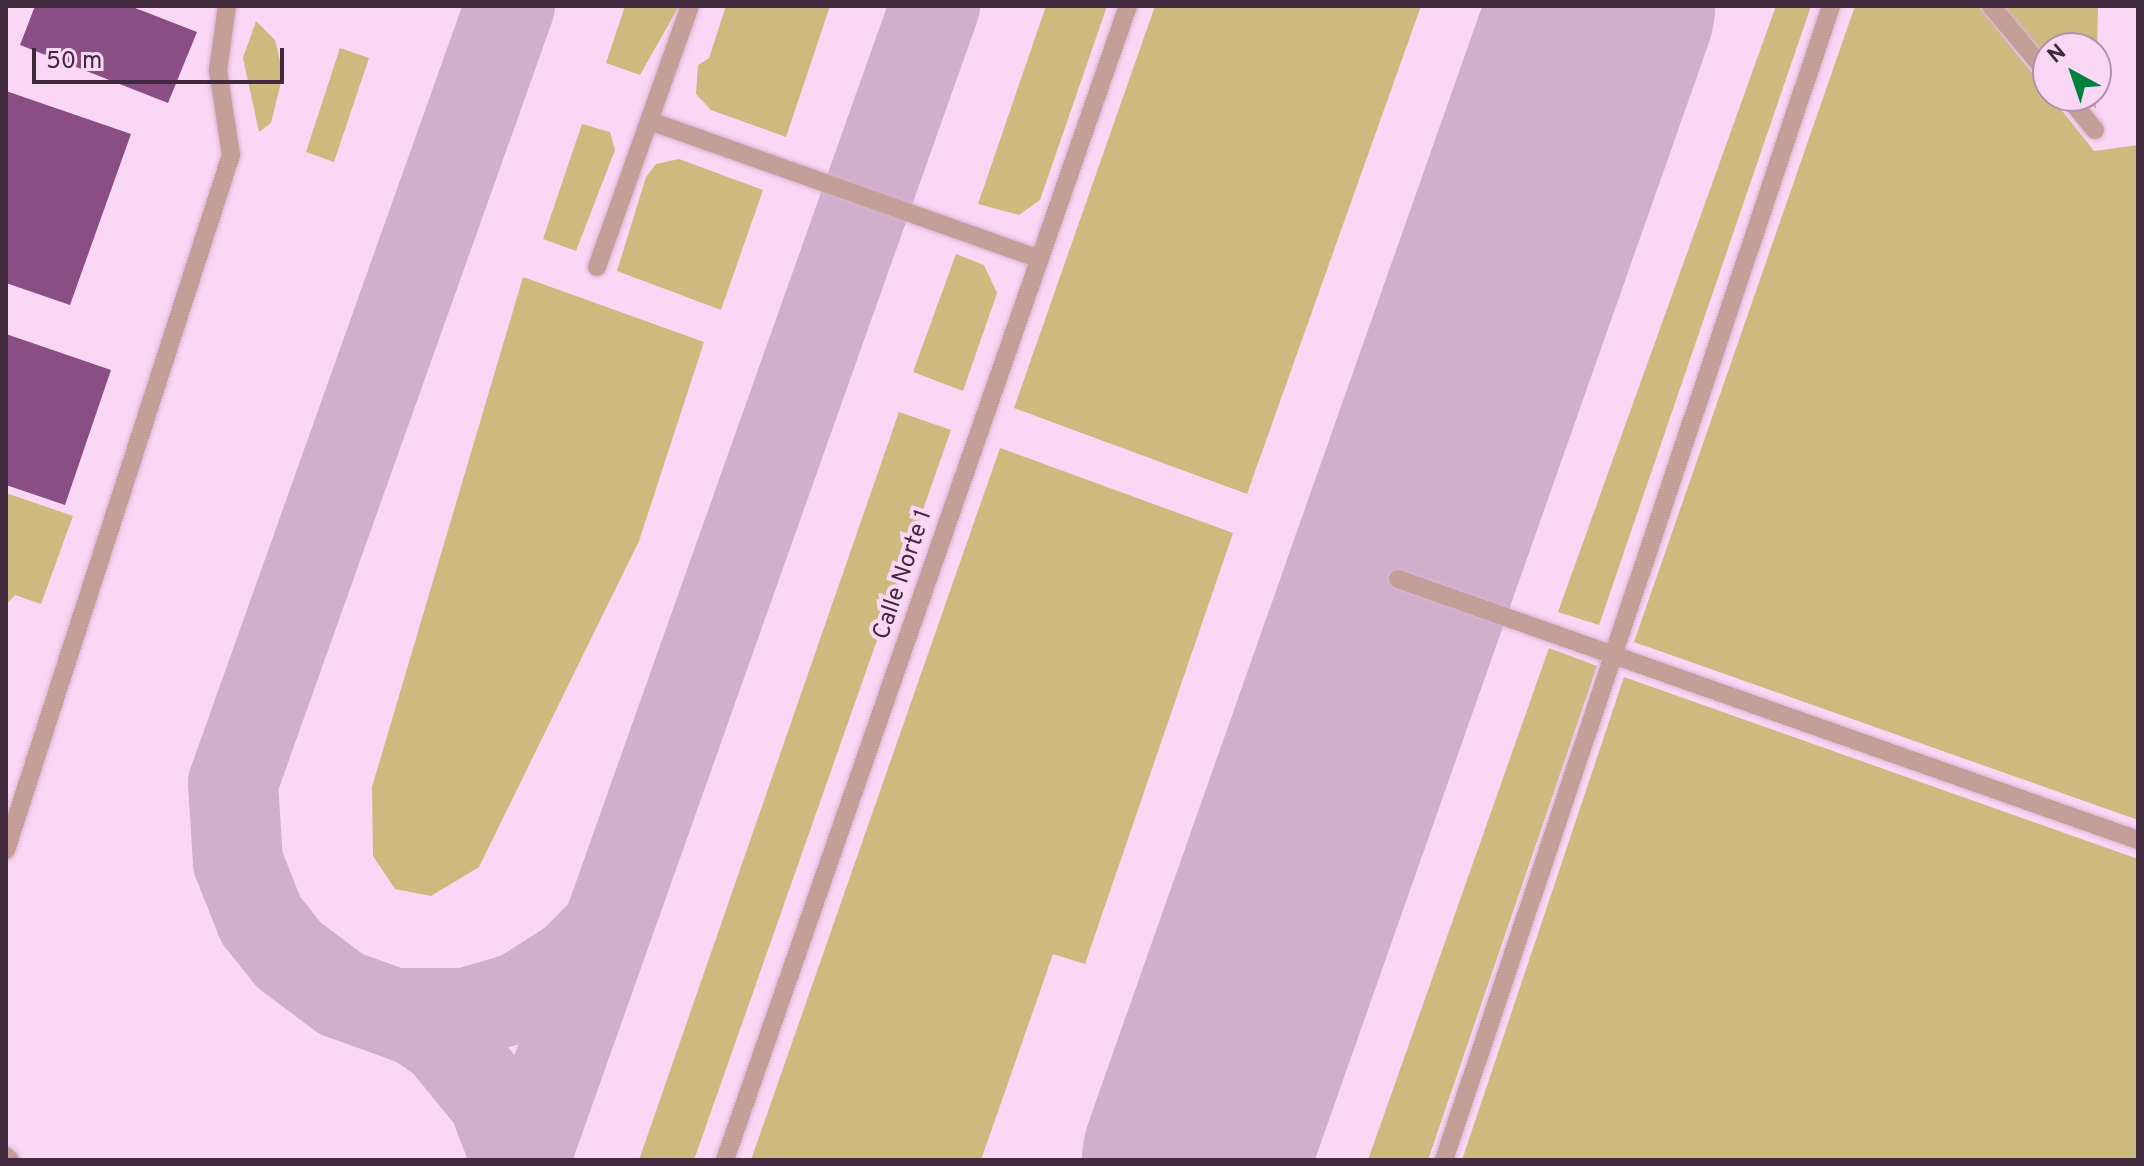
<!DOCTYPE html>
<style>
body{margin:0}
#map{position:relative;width:2144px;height:1166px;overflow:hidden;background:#fbd7f6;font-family:Overpass,sans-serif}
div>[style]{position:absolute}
.green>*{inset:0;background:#ceba7f}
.taxiway>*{height:90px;margin:-45px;padding:0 45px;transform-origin:45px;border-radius:45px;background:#d0afcc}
.runway>*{height:226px;margin:-113px;padding:0 113px;transform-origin:113px;border-radius:113px;background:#d0afcc}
.building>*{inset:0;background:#894e83}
.roads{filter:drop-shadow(0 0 2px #d6b4d1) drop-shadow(0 0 2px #d6b4d1)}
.service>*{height:18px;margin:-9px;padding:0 9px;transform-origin:9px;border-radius:9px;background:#c59e97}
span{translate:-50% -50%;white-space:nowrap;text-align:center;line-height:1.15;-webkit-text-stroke:8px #fbd7f6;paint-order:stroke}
.street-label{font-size:24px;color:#412a3e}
.frame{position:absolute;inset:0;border:8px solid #412a3e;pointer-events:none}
.north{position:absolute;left:2032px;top:32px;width:80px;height:80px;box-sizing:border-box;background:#fbd7f6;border:2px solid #b192ac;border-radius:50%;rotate:320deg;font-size:22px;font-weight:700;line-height:32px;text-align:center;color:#412a3e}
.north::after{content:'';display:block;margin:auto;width:28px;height:36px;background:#00823c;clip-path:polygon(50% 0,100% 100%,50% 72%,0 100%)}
.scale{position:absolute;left:32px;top:48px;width:252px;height:36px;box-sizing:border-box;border:4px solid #412a3e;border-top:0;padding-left:10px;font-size:24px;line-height:28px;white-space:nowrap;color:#412a3e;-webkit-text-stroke:6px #fbd7f6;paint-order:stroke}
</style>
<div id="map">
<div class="green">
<i style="clip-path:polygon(625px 6px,679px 6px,640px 75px,606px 63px)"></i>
<i style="clip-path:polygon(726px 6px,830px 6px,786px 137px,711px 110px,696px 94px,698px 65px,709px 58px)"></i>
<i style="clip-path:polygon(1046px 6px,1107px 6px,1040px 200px,1019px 215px,978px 204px)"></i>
<i style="clip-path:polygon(1155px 6px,1421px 6px,1247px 494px,1014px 408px)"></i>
<i style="clip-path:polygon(1776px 6px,1811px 6px,1599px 625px,1558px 612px)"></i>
<i style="clip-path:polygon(1855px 6px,1979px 6px,2094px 151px,2138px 145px,2138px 820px,1634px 642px)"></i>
<i style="clip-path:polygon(2002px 6px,2098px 6px,2096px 109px,2084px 96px,2096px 96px,2096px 48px,2048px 48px,2048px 58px)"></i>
<i style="clip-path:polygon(256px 21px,275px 40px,283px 74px,271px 123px,259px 132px,243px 58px)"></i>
<i style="clip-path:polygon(340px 48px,369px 58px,334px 162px,306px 152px)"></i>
<i style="clip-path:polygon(582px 124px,610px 132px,615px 150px,576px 251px,543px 239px)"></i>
<i style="clip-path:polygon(679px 159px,763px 190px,721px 310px,617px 271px,646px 177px,656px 164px)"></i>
<i style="clip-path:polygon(956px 254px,984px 265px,997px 293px,963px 391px,913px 372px)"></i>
<i style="clip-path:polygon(523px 277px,704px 342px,639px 541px,479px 867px,431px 896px,395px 889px,373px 856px,372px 787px)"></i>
<i style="clip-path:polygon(899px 412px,951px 430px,694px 1160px,639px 1160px)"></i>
<i style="clip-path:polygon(1000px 448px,1233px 533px,1085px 964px,1053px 954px,981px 1160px,751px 1160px)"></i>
<i style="clip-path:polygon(6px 493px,73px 516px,41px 604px,15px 595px,6px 605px)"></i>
<i style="clip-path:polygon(1549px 648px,1597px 666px,1428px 1160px,1368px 1160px)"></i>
<i style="clip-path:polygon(1624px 677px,2138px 859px,2138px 1160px,1462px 1160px)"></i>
</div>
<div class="taxiway">
<i style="left:510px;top:6px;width:825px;rotate:109.62deg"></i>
<i style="left:233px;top:783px;width:79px;rotate:86.4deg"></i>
<i style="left:238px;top:862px;width:62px;rotate:68.4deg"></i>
<i style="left:261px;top:920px;width:45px;rotate:51.3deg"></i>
<i style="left:289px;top:955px;width:65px;rotate:36.9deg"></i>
<i style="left:341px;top:994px;width:80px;rotate:19.8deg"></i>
<i style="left:416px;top:1021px;width:34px;rotate:34deg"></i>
<i style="left:444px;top:1040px;width:77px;rotate:50.8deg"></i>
<i style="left:493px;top:1100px;width:64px;rotate:69deg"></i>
<i style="left:396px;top:1013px;width:70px"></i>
<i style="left:466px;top:1013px;width:56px;rotate:-16.5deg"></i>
<i style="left:520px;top:997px;width:62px;rotate:-32.4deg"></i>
<i style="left:572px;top:964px;width:44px;rotate:-45deg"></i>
<i style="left:525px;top:1160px;width:1225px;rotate:-70.44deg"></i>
</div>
<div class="runway">
<i style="left:1195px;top:1160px;width:1224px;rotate:-70.57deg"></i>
</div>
<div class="building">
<i style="clip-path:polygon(35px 6px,130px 6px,197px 32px,168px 103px,20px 45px)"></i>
<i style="clip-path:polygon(6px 91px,131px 134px,70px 305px,6px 283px)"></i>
<i style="clip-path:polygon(6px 334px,111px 370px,65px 505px,6px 485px)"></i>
</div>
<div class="roads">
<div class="service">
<i style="left:1991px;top:6px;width:89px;rotate:50deg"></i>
<i style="left:2067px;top:96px;width:44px;rotate:50.5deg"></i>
<i style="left:650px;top:121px;width:413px;rotate:19.5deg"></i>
<i style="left:597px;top:267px;width:277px;rotate:-70.4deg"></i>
<i style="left:1398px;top:579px;width:785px;rotate:19.43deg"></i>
<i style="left:6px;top:850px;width:731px;rotate:-72.06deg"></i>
<i style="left:231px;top:155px;width:86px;rotate:-98.7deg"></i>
<i style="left:218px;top:70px;width:65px;rotate:-82deg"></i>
<i style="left:6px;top:1156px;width:6px;rotate:45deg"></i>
<i style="left:725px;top:1160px;width:1222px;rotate:-70.75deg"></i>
<i style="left:1444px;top:1160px;width:1217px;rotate:-71.46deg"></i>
</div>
</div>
<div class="street-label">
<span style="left:904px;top:575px;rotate:-71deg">Calle Norte 1</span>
</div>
<div class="frame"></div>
<div class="north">N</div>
<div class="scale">50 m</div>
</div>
